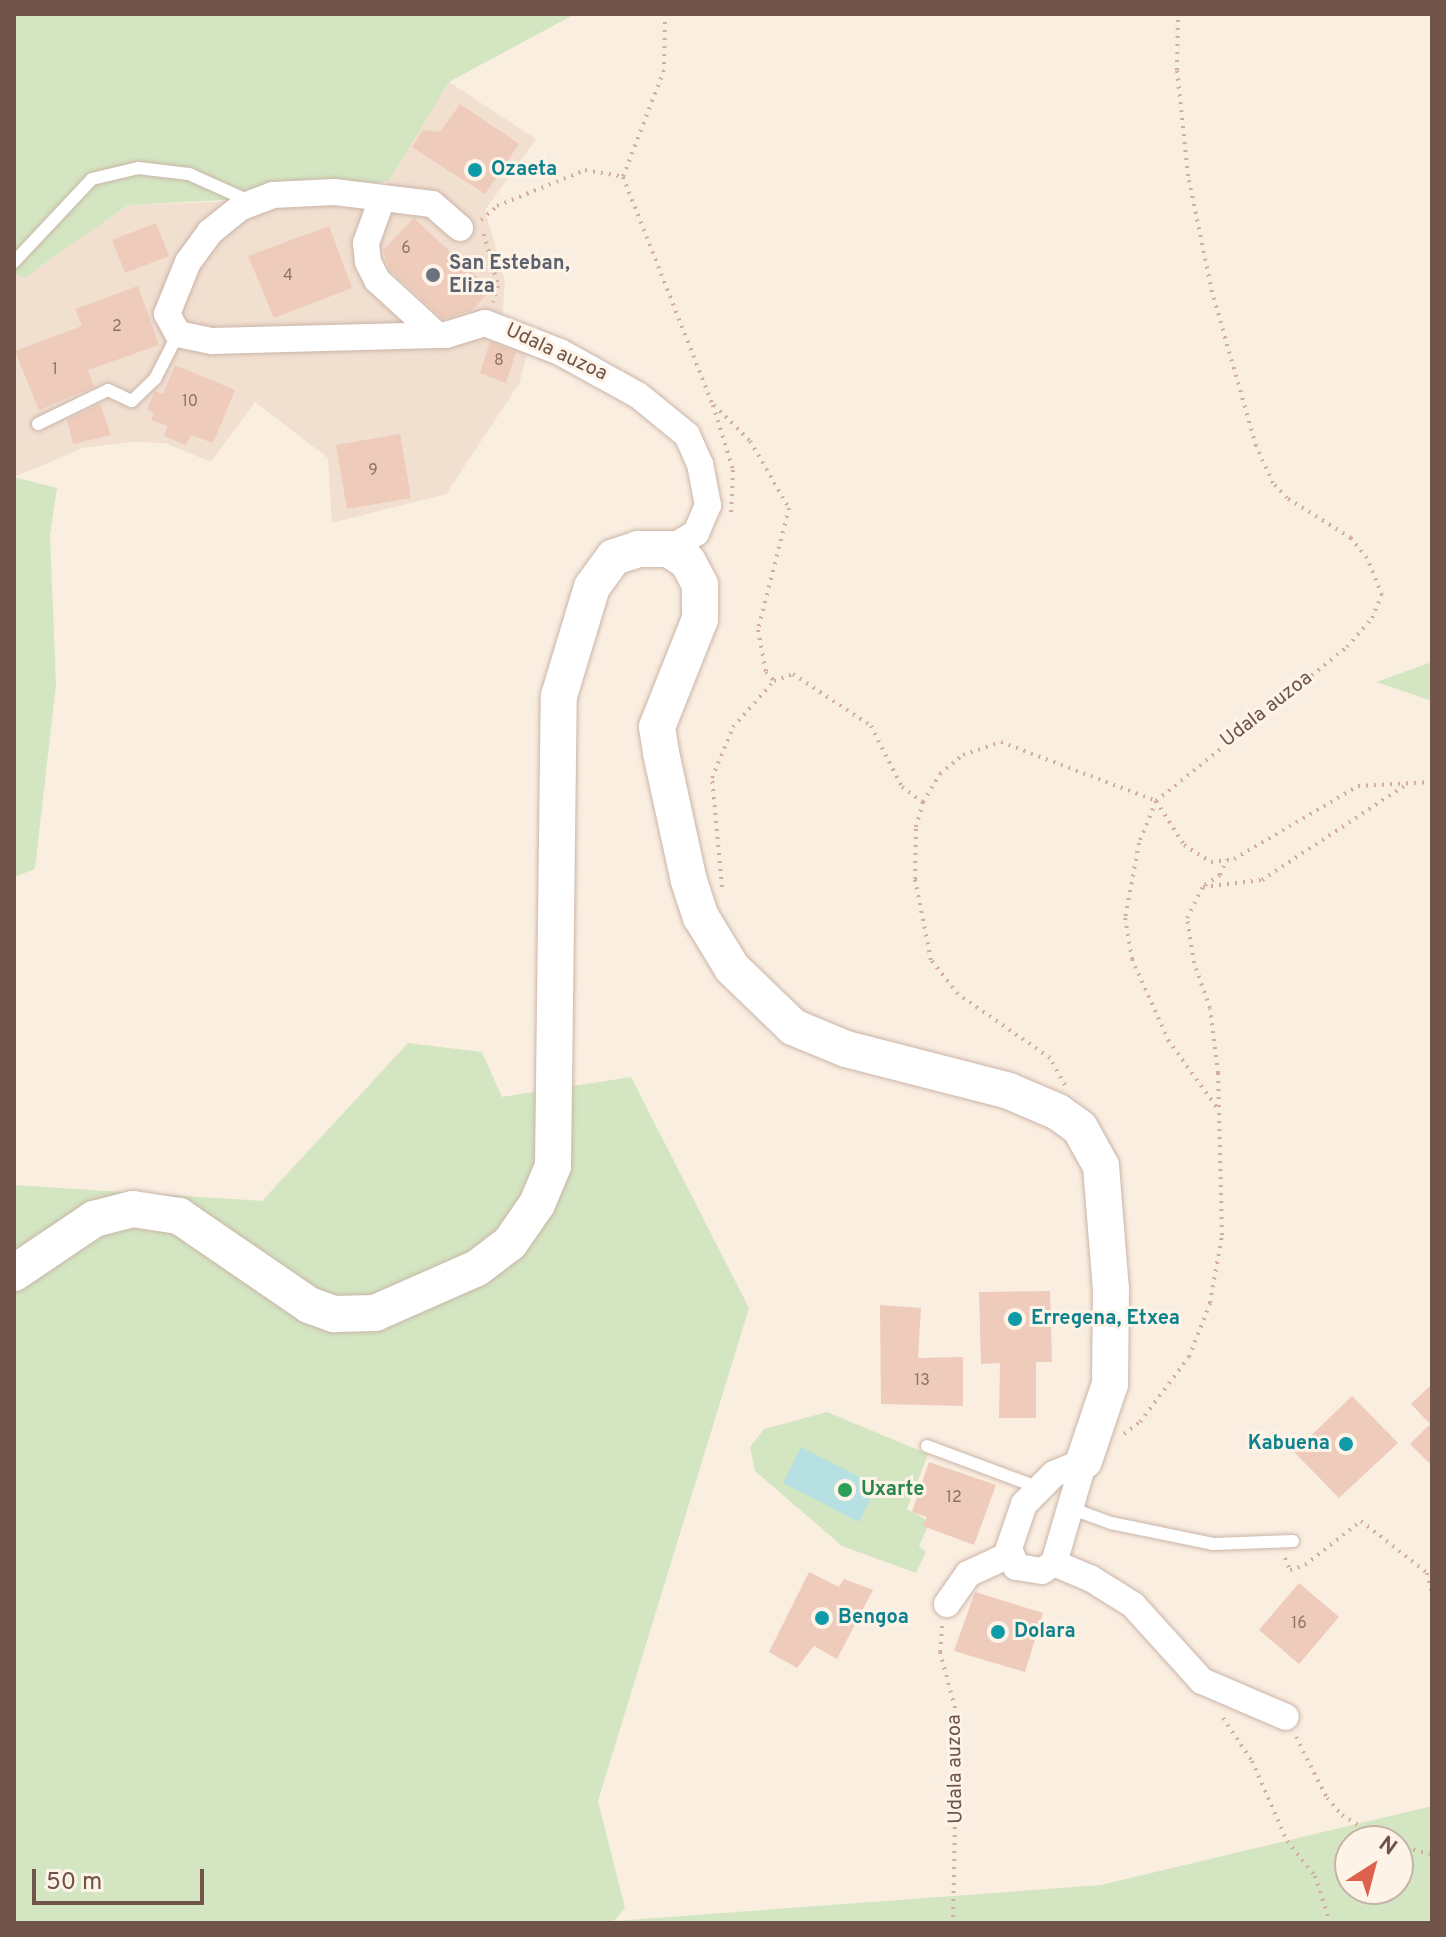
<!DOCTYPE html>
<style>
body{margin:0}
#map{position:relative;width:1446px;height:1937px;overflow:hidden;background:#faeee1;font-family:Overpass,sans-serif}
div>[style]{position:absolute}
.residential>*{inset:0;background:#f1dfd0}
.green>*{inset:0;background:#d3e6c1}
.water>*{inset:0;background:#b7e0e2}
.building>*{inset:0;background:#eecbbb}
.path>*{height:4px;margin-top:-2px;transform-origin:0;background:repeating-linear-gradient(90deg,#d2ae9e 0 2px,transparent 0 8px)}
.roads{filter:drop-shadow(0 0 2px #cab5a9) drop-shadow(0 0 2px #cab5a9)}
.lane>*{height:12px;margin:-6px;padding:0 6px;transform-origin:6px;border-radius:6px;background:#fff}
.street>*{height:26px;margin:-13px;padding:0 13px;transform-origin:13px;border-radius:13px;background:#fff}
.secondary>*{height:36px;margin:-18px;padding:0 18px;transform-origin:18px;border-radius:18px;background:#fff}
.dots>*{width:22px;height:22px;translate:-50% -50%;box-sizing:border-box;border:4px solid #fef3e7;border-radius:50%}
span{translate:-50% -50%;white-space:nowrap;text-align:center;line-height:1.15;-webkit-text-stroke:6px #fef3e7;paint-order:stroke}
.number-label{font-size:16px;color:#907266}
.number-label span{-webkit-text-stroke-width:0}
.culture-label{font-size:20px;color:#0d838f;font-weight:700}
.left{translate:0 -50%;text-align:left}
.right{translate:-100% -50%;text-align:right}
.worship-label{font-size:20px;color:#5b616d;font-weight:700}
.street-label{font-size:20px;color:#70544a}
.leisure-label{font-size:20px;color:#27864d;font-weight:700}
.frame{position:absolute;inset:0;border:16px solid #70544a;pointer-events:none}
.north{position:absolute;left:1334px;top:1825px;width:80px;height:80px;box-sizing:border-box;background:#fef3e7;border:2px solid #c5b3a8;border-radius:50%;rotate:36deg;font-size:22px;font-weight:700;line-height:32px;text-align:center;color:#70544a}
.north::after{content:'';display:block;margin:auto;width:28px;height:36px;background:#dd614d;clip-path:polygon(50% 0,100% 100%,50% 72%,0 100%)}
.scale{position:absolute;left:32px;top:1869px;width:172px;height:36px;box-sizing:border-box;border:4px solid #70544a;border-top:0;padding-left:10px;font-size:24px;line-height:28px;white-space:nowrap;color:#70544a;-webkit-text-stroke:6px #fef3e7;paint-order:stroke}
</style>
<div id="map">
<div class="residential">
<i style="clip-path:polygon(449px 82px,536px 139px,485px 210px,505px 281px,502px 322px,533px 334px,519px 384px,446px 494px,332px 523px,328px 458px,255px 402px,211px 462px,165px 443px,130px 442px,83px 448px,14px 477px,14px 274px,24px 278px,128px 205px,379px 196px)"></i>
</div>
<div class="green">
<i style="clip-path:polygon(14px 14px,575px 14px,449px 82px,389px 181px,262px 198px,128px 205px,24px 278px,14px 274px)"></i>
<i style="clip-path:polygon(14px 477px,57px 488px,50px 535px,56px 684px,35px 869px,14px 877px)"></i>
<i style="clip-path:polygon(1432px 662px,1432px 701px,1376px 682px)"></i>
<i style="clip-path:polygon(evenodd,408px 1043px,482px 1052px,502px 1097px,631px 1077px,749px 1308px,598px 1801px,625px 1908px,614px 1921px,1101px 1885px,1432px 1806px,1432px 1923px,14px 1923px,14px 1185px,262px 1201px,408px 1043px,1350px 1841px,1398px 1841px,1398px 1889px,1350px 1889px,1350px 1841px)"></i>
<i style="clip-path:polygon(827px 1412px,928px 1454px,907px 1509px,930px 1522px,919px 1546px,926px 1552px,916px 1573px,842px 1546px,755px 1471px,750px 1447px,764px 1429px)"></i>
</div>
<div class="water">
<i style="clip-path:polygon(801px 1447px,877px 1486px,859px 1522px,783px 1483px)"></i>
</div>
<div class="building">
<i style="clip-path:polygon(460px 104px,519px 144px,485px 194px,412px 147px,423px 130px,440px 132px)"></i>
<i style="clip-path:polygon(414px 218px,491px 290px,472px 310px,443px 319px,390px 270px,383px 250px)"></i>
<i style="clip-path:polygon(156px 223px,169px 256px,125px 273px,112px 240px)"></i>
<i style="clip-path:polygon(329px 226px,352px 288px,274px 318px,248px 256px)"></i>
<i style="clip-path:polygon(138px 286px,159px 345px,88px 370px,94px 387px,39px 410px,15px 351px,82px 326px,75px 309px)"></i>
<i style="clip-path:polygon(490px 342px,516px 352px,506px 383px,480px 373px)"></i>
<i style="clip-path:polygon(175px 365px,235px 390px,213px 443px,191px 435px,186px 445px,164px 436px,168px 426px,151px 420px,154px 413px,147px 410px,155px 391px,163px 394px)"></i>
<i style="clip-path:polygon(100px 404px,111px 435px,73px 444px,67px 420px)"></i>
<i style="clip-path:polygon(400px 434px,411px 498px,347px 509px,336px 445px)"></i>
<i style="clip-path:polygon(1050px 1291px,1052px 1362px,1036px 1362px,1036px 1418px,999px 1418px,1000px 1363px,981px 1364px,979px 1292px)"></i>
<i style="clip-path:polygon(880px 1305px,921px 1308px,918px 1358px,963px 1357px,963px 1406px,881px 1404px)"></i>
<i style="clip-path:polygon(1432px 1384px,1432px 1466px,1410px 1444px,1430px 1424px,1411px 1404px)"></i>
<i style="clip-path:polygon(1352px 1396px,1398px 1443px,1339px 1498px,1294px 1452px)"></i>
<i style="clip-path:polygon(929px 1462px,996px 1485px,974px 1545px,923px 1526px,927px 1517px,912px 1512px)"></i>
<i style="clip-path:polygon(809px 1572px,839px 1587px,844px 1579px,873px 1590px,837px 1659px,814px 1646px,797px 1668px,769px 1652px)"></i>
<i style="clip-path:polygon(1299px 1583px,1339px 1617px,1299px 1664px,1259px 1630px)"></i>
<i style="clip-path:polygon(975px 1592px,1043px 1613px,1025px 1672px,954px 1651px)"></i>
</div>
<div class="path">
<i style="left:665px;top:14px;width:56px;rotate:91deg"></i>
<i style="left:664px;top:70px;width:115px;rotate:111deg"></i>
<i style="left:623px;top:177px;width:245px;rotate:68.5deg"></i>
<i style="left:713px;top:405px;width:68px;rotate:72.9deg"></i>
<i style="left:733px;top:470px;width:44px;rotate:92.6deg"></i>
<i style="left:481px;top:220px;width:21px;rotate:-41deg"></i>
<i style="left:497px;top:206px;width:95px;rotate:-22.2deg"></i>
<i style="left:585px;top:170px;width:39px;rotate:10deg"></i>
<i style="left:484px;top:234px;width:54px;rotate:74.9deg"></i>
<i style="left:498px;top:286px;width:17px;rotate:107deg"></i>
<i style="left:714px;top:405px;width:51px;rotate:45deg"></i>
<i style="left:750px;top:441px;width:78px;rotate:59.8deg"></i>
<i style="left:789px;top:508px;width:126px;rotate:104.3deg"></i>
<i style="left:758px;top:630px;width:43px;rotate:79.2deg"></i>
<i style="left:766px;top:672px;width:12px;rotate:48deg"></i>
<i style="left:774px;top:681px;width:20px;rotate:-20deg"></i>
<i style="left:793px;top:674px;width:94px;rotate:33.7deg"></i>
<i style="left:871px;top:726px;width:68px;rotate:63.1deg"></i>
<i style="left:902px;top:787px;width:26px;rotate:36deg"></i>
<i style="left:1156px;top:801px;width:245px;rotate:-38.9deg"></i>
<i style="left:1347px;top:647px;width:38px;rotate:-49deg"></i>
<i style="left:1372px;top:618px;width:25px;rotate:-67deg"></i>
<i style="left:1382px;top:595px;width:40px;rotate:-112deg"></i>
<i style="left:1367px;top:558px;width:26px;rotate:-129deg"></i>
<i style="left:1351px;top:538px;width:75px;rotate:-148deg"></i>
<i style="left:1287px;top:498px;width:21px;rotate:-133deg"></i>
<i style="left:1273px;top:483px;width:41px;rotate:-114.7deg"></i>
<i style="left:1256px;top:446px;width:160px;rotate:-105.9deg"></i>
<i style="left:1212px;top:292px;width:118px;rotate:-101.7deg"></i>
<i style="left:1188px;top:176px;width:107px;rotate:-95.9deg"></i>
<i style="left:1177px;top:70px;width:56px;rotate:-89deg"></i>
<i style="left:1156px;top:801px;width:45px;rotate:112deg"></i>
<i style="left:1139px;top:843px;width:76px;rotate:100.6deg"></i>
<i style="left:1125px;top:918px;width:42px;rotate:80.3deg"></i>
<i style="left:1132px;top:959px;width:89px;rotate:66deg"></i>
<i style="left:1168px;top:1040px;width:85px;rotate:54.1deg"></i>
<i style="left:1156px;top:801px;width:52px;rotate:57.5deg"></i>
<i style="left:1184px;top:845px;width:32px;rotate:32deg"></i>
<i style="left:1211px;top:862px;width:23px;rotate:-7deg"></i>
<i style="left:1234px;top:859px;width:144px;rotate:-30.5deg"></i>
<i style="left:1358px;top:786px;width:74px;rotate:-3.1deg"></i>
<i style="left:1205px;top:885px;width:18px;rotate:-34deg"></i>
<i style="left:1220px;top:875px;width:17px;rotate:-65deg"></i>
<i style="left:722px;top:887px;width:109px;rotate:-95.2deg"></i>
<i style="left:712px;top:778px;width:55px;rotate:-67.6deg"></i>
<i style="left:733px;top:727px;width:62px;rotate:-48.3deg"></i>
<i style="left:1065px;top:1085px;width:31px;rotate:-119deg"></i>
<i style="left:1050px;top:1058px;width:112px;rotate:-145.2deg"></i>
<i style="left:958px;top:994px;width:43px;rotate:-128.5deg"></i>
<i style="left:931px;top:960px;width:83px;rotate:-101.2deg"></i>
<i style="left:915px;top:879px;width:52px;rotate:-88.9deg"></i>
<i style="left:916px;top:827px;width:26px;rotate:-74deg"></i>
<i style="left:923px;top:802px;width:33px;rotate:-59deg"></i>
<i style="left:940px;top:774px;width:30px;rotate:-40deg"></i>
<i style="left:963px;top:755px;width:40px;rotate:-18.9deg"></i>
<i style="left:1001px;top:742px;width:166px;rotate:20.8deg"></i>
<i style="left:1124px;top:1434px;width:20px;rotate:-37deg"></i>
<i style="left:1140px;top:1422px;width:81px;rotate:-53deg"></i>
<i style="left:1189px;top:1357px;width:58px;rotate:-68.7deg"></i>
<i style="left:1210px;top:1303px;width:69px;rotate:-80deg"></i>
<i style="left:1222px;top:1235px;width:162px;rotate:-91.4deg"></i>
<i style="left:1218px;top:1073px;width:65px;rotate:-97deg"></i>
<i style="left:1210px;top:1008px;width:48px;rotate:-109.6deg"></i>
<i style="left:1194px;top:963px;width:46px;rotate:-98.8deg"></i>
<i style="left:1187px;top:918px;width:35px;rotate:-63deg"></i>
<i style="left:1203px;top:887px;width:59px;rotate:-6.8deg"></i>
<i style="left:1262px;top:880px;width:174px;rotate:-33.5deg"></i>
<i style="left:1285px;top:1558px;width:13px;rotate:67deg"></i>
<i style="left:1290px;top:1570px;width:16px;rotate:-18deg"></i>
<i style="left:1305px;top:1565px;width:71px;rotate:-38.2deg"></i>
<i style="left:1361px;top:1521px;width:84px;rotate:38.2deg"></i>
<i style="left:1427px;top:1573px;width:21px;rotate:76deg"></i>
<i style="left:942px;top:1626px;width:26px;rotate:94deg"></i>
<i style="left:940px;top:1652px;width:65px;rotate:74.9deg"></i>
<i style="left:957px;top:1715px;width:208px;rotate:91.1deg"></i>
<i style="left:1223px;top:1718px;width:52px;rotate:56deg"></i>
<i style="left:1252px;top:1761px;width:87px;rotate:66.4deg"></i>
<i style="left:1287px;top:1841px;width:45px;rotate:51.3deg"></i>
<i style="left:1315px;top:1876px;width:49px;rotate:72.3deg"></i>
<i style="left:1296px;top:1737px;width:68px;rotate:63.1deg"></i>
<i style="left:1327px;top:1798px;width:23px;rotate:49deg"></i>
<i style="left:1342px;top:1815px;width:49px;rotate:31.8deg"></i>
<i style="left:1398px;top:1845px;width:35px;rotate:16deg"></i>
</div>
<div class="roads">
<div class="lane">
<i style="left:14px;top:262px;width:114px;rotate:-46.8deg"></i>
<i style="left:92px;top:179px;width:47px;rotate:-13.4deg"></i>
<i style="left:138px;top:168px;width:51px;rotate:6.7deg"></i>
<i style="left:189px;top:174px;width:66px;rotate:24.2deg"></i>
<i style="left:38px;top:424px;width:78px;rotate:-25.9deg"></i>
<i style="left:108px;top:390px;width:26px;rotate:25deg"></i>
<i style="left:132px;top:401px;width:32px;rotate:-44deg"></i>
<i style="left:155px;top:379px;width:51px;rotate:-62.9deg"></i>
<i style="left:927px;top:1446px;width:117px;rotate:20.4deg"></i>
<i style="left:1070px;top:1508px;width:44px;rotate:20.1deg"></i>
<i style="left:1111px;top:1523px;width:104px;rotate:11.6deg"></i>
<i style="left:1213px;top:1544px;width:80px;rotate:-2.1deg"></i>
</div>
<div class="street">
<i style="left:382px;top:199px;width:47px;rotate:110deg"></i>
<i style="left:366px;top:243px;width:19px;rotate:84deg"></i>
<i style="left:368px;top:262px;width:20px;rotate:63deg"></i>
<i style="left:377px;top:280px;width:81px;rotate:42.5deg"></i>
<i style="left:460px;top:228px;width:37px;rotate:-139deg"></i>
<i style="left:432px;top:204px;width:99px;rotate:-173deg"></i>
<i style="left:334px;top:192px;width:61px;rotate:177.2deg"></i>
<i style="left:273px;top:195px;width:34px;rotate:159deg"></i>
<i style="left:241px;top:207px;width:40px;rotate:141deg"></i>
<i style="left:210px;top:232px;width:37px;rotate:126deg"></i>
<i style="left:188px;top:262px;width:56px;rotate:112deg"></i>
<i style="left:167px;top:314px;width:23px;rotate:61deg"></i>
<i style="left:178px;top:334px;width:35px;rotate:12deg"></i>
<i style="left:212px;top:341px;width:234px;rotate:-1.5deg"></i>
<i style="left:446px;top:335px;width:41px;rotate:-17.1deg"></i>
<i style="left:485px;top:323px;width:80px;rotate:21.1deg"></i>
<i style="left:560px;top:352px;width:89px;rotate:28.9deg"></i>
<i style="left:638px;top:395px;width:63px;rotate:39.2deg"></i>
<i style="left:687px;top:435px;width:32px;rotate:66deg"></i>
<i style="left:700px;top:464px;width:42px;rotate:79deg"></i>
<i style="left:708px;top:505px;width:30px;rotate:113deg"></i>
<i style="left:696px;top:533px;width:31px;rotate:149deg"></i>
<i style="left:1084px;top:1461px;width:106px;rotate:106.4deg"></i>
<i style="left:1054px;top:1563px;width:14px;rotate:146deg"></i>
<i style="left:1042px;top:1571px;width:26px;rotate:-171deg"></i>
<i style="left:1016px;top:1567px;width:20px;rotate:-110deg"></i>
<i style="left:1009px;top:1548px;width:46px;rotate:-71.2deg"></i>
<i style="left:1024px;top:1504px;width:42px;rotate:-45deg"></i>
<i style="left:1054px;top:1474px;width:33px;rotate:-23deg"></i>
<i style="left:1054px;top:1563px;width:39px;rotate:23deg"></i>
<i style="left:1090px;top:1578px;width:51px;rotate:32.1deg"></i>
<i style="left:1133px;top:1605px;width:103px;rotate:47.8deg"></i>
<i style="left:1202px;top:1681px;width:91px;rotate:23.2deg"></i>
<i style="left:947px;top:1604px;width:37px;rotate:-55deg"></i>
<i style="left:968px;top:1574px;width:45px;rotate:-24.9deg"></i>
</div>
<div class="secondary">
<i style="left:14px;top:1273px;width:97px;rotate:-34deg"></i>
<i style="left:94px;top:1219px;width:40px;rotate:-14.4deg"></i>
<i style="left:133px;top:1209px;width:47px;rotate:8.7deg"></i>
<i style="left:179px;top:1216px;width:158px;rotate:34.4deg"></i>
<i style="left:309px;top:1305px;width:27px;rotate:20deg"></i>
<i style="left:334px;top:1314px;width:41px;rotate:-1.4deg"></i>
<i style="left:375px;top:1313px;width:111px;rotate:-23.8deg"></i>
<i style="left:477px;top:1268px;width:41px;rotate:-37.1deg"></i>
<i style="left:510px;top:1243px;width:47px;rotate:-55.3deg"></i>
<i style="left:537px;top:1204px;width:41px;rotate:-67.2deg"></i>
<i style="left:553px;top:1166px;width:470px;rotate:-89.3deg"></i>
<i style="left:559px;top:696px;width:114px;rotate:-73.2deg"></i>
<i style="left:592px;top:587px;width:37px;rotate:-54deg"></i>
<i style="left:614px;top:557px;width:25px;rotate:-18deg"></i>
<i style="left:638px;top:549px;width:31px"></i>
<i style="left:669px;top:549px;width:23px;rotate:34deg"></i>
<i style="left:688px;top:562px;width:26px;rotate:62deg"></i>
<i style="left:700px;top:585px;width:34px;rotate:90deg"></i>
<i style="left:700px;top:619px;width:116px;rotate:111.7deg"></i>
<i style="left:657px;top:727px;width:26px;rotate:81deg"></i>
<i style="left:661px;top:753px;width:131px;rotate:77.7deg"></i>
<i style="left:689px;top:881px;width:38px;rotate:72deg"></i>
<i style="left:701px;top:917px;width:60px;rotate:58.7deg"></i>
<i style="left:732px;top:968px;width:85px;rotate:44deg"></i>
<i style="left:793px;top:1027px;width:57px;rotate:22.5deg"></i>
<i style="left:846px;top:1049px;width:168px;rotate:14.4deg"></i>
<i style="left:1009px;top:1091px;width:53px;rotate:23.2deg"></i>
<i style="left:1058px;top:1112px;width:27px;rotate:36deg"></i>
<i style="left:1080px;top:1128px;width:43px;rotate:61.1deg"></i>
<i style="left:1101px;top:1166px;width:123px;rotate:85.4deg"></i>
<i style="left:1111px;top:1289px;width:95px;rotate:90.6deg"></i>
<i style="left:1110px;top:1384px;width:81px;rotate:108.7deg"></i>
</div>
</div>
<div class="dots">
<i style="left:475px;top:170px;background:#0f9aa8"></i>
<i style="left:433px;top:275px;background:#6b7280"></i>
<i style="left:1015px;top:1319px;background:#0f9aa8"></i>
<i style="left:1346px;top:1444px;background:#0f9aa8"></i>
<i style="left:845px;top:1490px;background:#2e9e5b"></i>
<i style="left:822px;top:1618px;background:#0f9aa8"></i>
<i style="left:998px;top:1632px;background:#0f9aa8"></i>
</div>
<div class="number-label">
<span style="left:406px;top:249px">6</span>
<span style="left:288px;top:276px">4</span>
<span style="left:117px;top:327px">2</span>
<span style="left:499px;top:361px">8</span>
<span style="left:55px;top:370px">1</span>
<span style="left:190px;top:402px">10</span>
<span style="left:373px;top:471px">9</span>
<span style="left:922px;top:1381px">13</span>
<span style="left:954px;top:1498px">12</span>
<span style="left:1299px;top:1624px">16</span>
</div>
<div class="culture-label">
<span class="left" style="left:491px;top:170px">Ozaeta</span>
<span class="left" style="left:1031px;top:1319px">Erregena, Etxea</span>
<span class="right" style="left:1330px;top:1444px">Kabuena</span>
<span class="left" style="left:838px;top:1618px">Bengoa</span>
<span class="left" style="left:1014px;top:1632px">Dolara</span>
</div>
<div class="worship-label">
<span class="left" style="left:449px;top:276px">San Esteban,<br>Eliza</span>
</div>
<div class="street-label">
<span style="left:556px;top:353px;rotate:25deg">Udala auzoa</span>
<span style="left:1267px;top:710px;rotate:-38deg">Udala auzoa</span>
<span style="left:956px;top:1769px;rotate:-91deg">Udala auzoa</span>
</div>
<div class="leisure-label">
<span class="left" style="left:861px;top:1490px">Uxarte</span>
</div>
<div class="frame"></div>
<div class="north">N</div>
<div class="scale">50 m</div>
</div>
